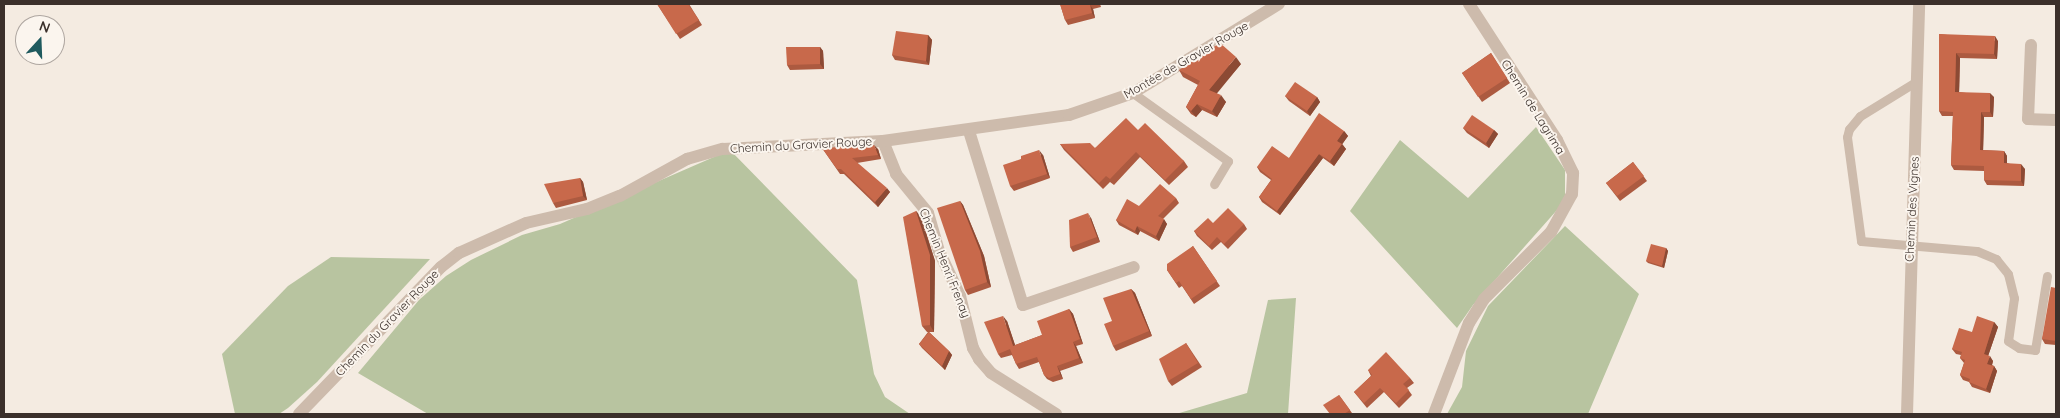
<!DOCTYPE html>
<meta charset="utf-8">
<style>
body{margin:0}
#map{position:relative;width:2060px;height:418px;overflow:hidden;background:#f4ebe1;font-family:Quicksand,sans-serif}
div>[style]{position:absolute}
.green>*{inset:0;background:#b8c4a0}
.lane>*{height:9px;margin:-4.5px;padding:0 4.5px;transform-origin:4.5px;border-radius:4.5px;background:#cdbbac}
.street>*{height:12px;margin:-6px;padding:0 6px;transform-origin:6px;border-radius:6px;background:#cdbbac}
.wall>*{inset:0;background:#ac5a40}
.shaded-wall>*{inset:0;background:#8c4a34}
.building>*{inset:0;background:#c8694b}
span{translate:-50% -50%;white-space:nowrap;text-align:center;line-height:1.15;-webkit-text-stroke:4px #fbf5ee;paint-order:stroke}
.street-label{font-size:12px;color:#3b302b}
.frame{position:absolute;inset:0;border:5px solid #3b302b;pointer-events:none}
.north{position:absolute;left:15px;top:15px;width:50px;height:50px;box-sizing:border-box;background:#fbf5ee;border:1px solid #aea6a0;border-radius:50%;rotate:20deg;font-size:14px;font-weight:700;line-height:20px;text-align:center;color:#3b302b}
.north::after{content:'';display:block;margin:auto;width:18px;height:22px;background:#1f5a5e;clip-path:polygon(50% 0,100% 100%,50% 72%,0 100%)}
</style>
<div id="map">
<div class="green">
<i style="clip-path:polygon(1536px 127px,1565px 170px,1565px 201px,1473px 305px,1457px 328px,1350px 211px,1400px 140px,1468px 198px)"></i>
<i style="clip-path:polygon(730px 150px,857px 280px,874px 374px,885px 397px,910px 414px,428px 414px,358px 373px,419px 300px,446px 276px,471px 260px,522px 235px,560px 224px)"></i>
<i style="clip-path:polygon(1565px 226px,1639px 294px,1588px 414px,1447px 414px,1462px 387px,1466px 351px,1488px 306px)"></i>
<i style="clip-path:polygon(331px 257px,430px 259px,317px 382px,288px 408px,279px 414px,235px 414px,222px 354px,288px 286px)"></i>
<i style="clip-path:polygon(1296px 298px,1288px 414px,1176px 414px,1247px 393px,1268px 300px)"></i>
</div>
<div class="lane">
<i style="left:1917px;top:81px;width:67px;rotate:148.4deg"></i>
<i style="left:1860px;top:116px;width:17px;rotate:130deg"></i>
<i style="left:1849px;top:129px;width:8px;rotate:104deg"></i>
<i style="left:1847px;top:137px;width:105px;rotate:82.3deg"></i>
<i style="left:1861px;top:241px;width:116px;rotate:4.9deg"></i>
<i style="left:1977px;top:251px;width:21px;rotate:23deg"></i>
<i style="left:1996px;top:259px;width:19px;rotate:51deg"></i>
<i style="left:2008px;top:274px;width:25px;rotate:76deg"></i>
<i style="left:2014px;top:298px;width:43px;rotate:97.9deg"></i>
<i style="left:2008px;top:341px;width:13px;rotate:32deg"></i>
<i style="left:2019px;top:348px;width:16px;rotate:7deg"></i>
<i style="left:2035px;top:350px;width:75px;rotate:-80.8deg"></i>
<i style="left:1133px;top:93px;width:117px;rotate:35.6deg"></i>
<i style="left:1228px;top:161px;width:27px;rotate:121deg"></i>
</div>
<div class="street">
<i style="left:2031px;top:45px;width:74px;rotate:92.3deg"></i>
<i style="left:2028px;top:119px;width:28px;rotate:2deg"></i>
<i style="left:969px;top:131px;width:182px;rotate:72.8deg"></i>
<i style="left:1023px;top:305px;width:117px;rotate:-18.9deg"></i>
<i style="left:883px;top:141px;width:35px;rotate:68deg"></i>
<i style="left:896px;top:174px;width:50px;rotate:50.6deg"></i>
<i style="left:928px;top:213px;width:40px;rotate:74deg"></i>
<i style="left:939px;top:251px;width:50px;rotate:65deg"></i>
<i style="left:960px;top:296px;width:54px;rotate:76deg"></i>
<i style="left:973px;top:348px;width:13px;rotate:61deg"></i>
<i style="left:979px;top:359px;width:18px;rotate:49deg"></i>
<i style="left:991px;top:373px;width:77px;rotate:32.2deg"></i>
<i style="left:299px;top:414px;width:204px;rotate:-46deg"></i>
<i style="left:441px;top:267px;width:23px;rotate:-38deg"></i>
<i style="left:459px;top:253px;width:73px;rotate:-24.1deg"></i>
<i style="left:526px;top:223px;width:63px;rotate:-12.9deg"></i>
<i style="left:587px;top:209px;width:35px;rotate:-22deg"></i>
<i style="left:620px;top:196px;width:77px;rotate:-28.9deg"></i>
<i style="left:687px;top:159px;width:37px;rotate:-16deg"></i>
<i style="left:723px;top:149px;width:160px;rotate:-2.9deg"></i>
<i style="left:883px;top:141px;width:188px;rotate:-8deg"></i>
<i style="left:1069px;top:115px;width:68px;rotate:-19deg"></i>
<i style="left:1133px;top:93px;width:171px;rotate:-31.4deg"></i>
<i style="left:1434px;top:414px;width:97px;rotate:-69deg"></i>
<i style="left:1469px;top:323px;width:28px;rotate:-58deg"></i>
<i style="left:1484px;top:299px;width:95px;rotate:-45deg"></i>
<i style="left:1551px;top:232px;width:43px;rotate:-61.1deg"></i>
<i style="left:1572px;top:194px;width:21px;rotate:-87deg"></i>
<i style="left:1573px;top:173px;width:37px;rotate:-116deg"></i>
<i style="left:1557px;top:140px;width:162px;rotate:-122.9deg"></i>
<i style="left:1907px;top:414px;width:410px;rotate:-88.3deg"></i>
</div>
<div class="wall">
<i style="clip-path:polygon(657px 4px,689px 4px,702px 25px,680px 39px)"></i>
<i style="clip-path:polygon(1060px 4px,1100px 4px,1101px 7px,1093px 9px,1095px 18px,1068px 25px,1065px 20px)"></i>
<i style="clip-path:polygon(1939px 34px,1998px 41px,1997px 59px,1960px 58px,1959px 92px,1994px 97px,1993px 117px,1984px 117px,1983px 150px,2004px 151px,2007px 156px,2007px 163px,2025px 169px,2024px 186px,1987px 185px,1984px 180px,1984px 171px,1954px 170px,1951px 165px,1953px 116px,1942px 116px,1939px 111px)"></i>
<i style="clip-path:polygon(928px 35px,932px 40px,929px 65px,895px 60px,892px 55px)"></i>
<i style="clip-path:polygon(820px 47px,823px 51px,824px 69px,790px 70px,787px 65px)"></i>
<i style="clip-path:polygon(1491px 53px,1510px 83px,1482px 102px,1462px 73px)"></i>
<i style="clip-path:polygon(1241px 64px,1216px 93px,1226px 102px,1217px 117px,1202px 110px,1196px 117px,1191px 114px,1186px 107px,1198px 85px,1183px 77px,1179px 70px)"></i>
<i style="clip-path:polygon(1285px 96px,1317px 97px,1320px 102px,1310px 116px,1289px 101px)"></i>
<i style="clip-path:polygon(1463px 128px,1494px 130px,1498px 134px,1489px 148px,1467px 133px)"></i>
<i style="clip-path:polygon(1138px 130px,1184px 161px,1188px 167px,1169px 185px,1140px 157px,1114px 185px,1110px 182px,1103px 189px,1064px 150px,1060px 144px,1095px 148px)"></i>
<i style="clip-path:polygon(1344px 131px,1348px 136px,1342px 144px,1346px 149px,1334px 166px,1323px 158px,1280px 215px,1262px 202px,1259px 197px,1271px 180px,1260px 172px,1257px 167px,1289px 158px)"></i>
<i style="clip-path:polygon(822px 148px,878px 149px,881px 159px,857px 163px,890px 192px,878px 207px,844px 174px,840px 174px)"></i>
<i style="clip-path:polygon(1043px 155px,1050px 178px,1014px 191px,1010px 186px,1021px 159px)"></i>
<i style="clip-path:polygon(1633px 162px,1647px 181px,1620px 201px,1606px 183px)"></i>
<i style="clip-path:polygon(580px 178px,583px 182px,587px 200px,556px 208px,553px 203px)"></i>
<i style="clip-path:polygon(1176px 198px,1179px 203px,1163px 219px,1167px 224px,1159px 241px,1140px 231px,1138px 235px,1119px 225px,1116px 220px,1139px 206px)"></i>
<i style="clip-path:polygon(960px 201px,963px 205px,984px 256px,991px 287px,968px 295px,965px 290px)"></i>
<i style="clip-path:polygon(916px 211px,921px 217px,935px 261px,934px 332px,929px 332px,949px 351px,952px 355px,945px 370px,922px 348px,919px 344px,928px 332px,927px 332px,922px 326px)"></i>
<i style="clip-path:polygon(1091px 218px,1100px 242px,1073px 252px,1070px 247px)"></i>
<i style="clip-path:polygon(1213px 223px,1244px 224px,1247px 229px,1228px 249px,1221px 242px,1212px 250px,1197px 236px,1194px 231px)"></i>
<i style="clip-path:polygon(1193px 246px,1220px 286px,1194px 304px,1182px 286px,1179px 288px,1167px 270px)"></i>
<i style="clip-path:polygon(1666px 248px,1668px 251px,1664px 268px,1648px 263px,1646px 261px)"></i>
<i style="clip-path:polygon(2056px 288px,2056px 345px,2045px 344px,2042px 339px)"></i>
<i style="clip-path:polygon(1131px 289px,1135px 293px,1152px 336px,1116px 351px,1113px 346px,1112px 321px)"></i>
<i style="clip-path:polygon(1069px 309px,1073px 314px,1083px 344px,1076px 346px,1083px 363px,1060px 371px,1063px 379px,1053px 382px,1047px 379px,1044px 375px,1039px 362px,1019px 369px,1016px 364px,1012px 355px,1001px 358px,998px 354px,1007px 321px,1015px 345px,1042px 335px)"></i>
<i style="clip-path:polygon(1994px 322px,1998px 327px,1988px 356px,1993px 361px,1992px 365px,1994px 366px,1997px 371px,1990px 393px,1972px 387px,1969px 382px,1963px 380px,1960px 375px,1964px 363px,1960px 358px,1961px 355px,1956px 354px,1952px 349px,1972px 332px)"></i>
<i style="clip-path:polygon(1186px 343px,1202px 367px,1172px 386px,1168px 381px)"></i>
<i style="clip-path:polygon(1368px 370px,1410px 378px,1414px 383px,1407px 388px,1412px 395px,1399px 408px,1384px 392px,1367px 408px,1354px 392px,1371px 376px)"></i>
<i style="clip-path:polygon(1339px 395px,1352px 413px,1350px 414px,1330px 414px)"></i>
</div>
<div class="shaded-wall">
<i style="clip-path:polygon(1090px 5px,1093px 9px,1095px 18px,1092px 13px)"></i>
<i style="clip-path:polygon(928px 35px,932px 40px,929px 65px,926px 61px)"></i>
<i style="clip-path:polygon(1995px 36px,1998px 41px,1997px 59px,1994px 54px)"></i>
<i style="clip-path:polygon(820px 47px,823px 51px,824px 69px,820px 64px)"></i>
<i style="clip-path:polygon(1956px 53px,1960px 58px,1959px 97px,1955px 92px)"></i>
<i style="clip-path:polygon(1236px 57px,1241px 64px,1214px 97px,1209px 90px)"></i>
<i style="clip-path:polygon(1990px 93px,1994px 97px,1993px 117px,1990px 112px)"></i>
<i style="clip-path:polygon(1221px 95px,1226px 102px,1217px 117px,1212px 111px)"></i>
<i style="clip-path:polygon(1317px 97px,1320px 102px,1310px 116px,1307px 111px)"></i>
<i style="clip-path:polygon(1197px 104px,1202px 110px,1196px 117px,1191px 111px)"></i>
<i style="clip-path:polygon(1981px 112px,1984px 117px,1983px 155px,1980px 150px)"></i>
<i style="clip-path:polygon(1494px 130px,1498px 134px,1489px 148px,1486px 143px)"></i>
<i style="clip-path:polygon(1344px 131px,1348px 136px,1341px 146px,1337px 141px)"></i>
<i style="clip-path:polygon(1342px 144px,1346px 149px,1334px 166px,1330px 161px)"></i>
<i style="clip-path:polygon(874px 145px,878px 149px,881px 159px,878px 155px)"></i>
<i style="clip-path:polygon(1039px 150px,1043px 155px,1050px 178px,1047px 174px)"></i>
<i style="clip-path:polygon(2004px 151px,2007px 156px,2007px 168px,2004px 163px)"></i>
<i style="clip-path:polygon(1319px 154px,1323px 158px,1280px 215px,1277px 211px)"></i>
<i style="clip-path:polygon(2021px 164px,2025px 169px,2024px 186px,2021px 181px)"></i>
<i style="clip-path:polygon(580px 178px,583px 182px,587px 200px,583px 196px)"></i>
<i style="clip-path:polygon(887px 188px,890px 192px,878px 207px,875px 202px)"></i>
<i style="clip-path:polygon(960px 201px,963px 205px,984px 256px,991px 287px,987px 282px)"></i>
<i style="clip-path:polygon(916px 211px,921px 217px,935px 261px,934px 332px,930px 325px)"></i>
<i style="clip-path:polygon(1088px 213px,1091px 218px,1100px 242px,1097px 237px)"></i>
<i style="clip-path:polygon(1164px 219px,1167px 224px,1159px 241px,1156px 236px)"></i>
<i style="clip-path:polygon(1137px 226px,1140px 231px,1138px 235px,1135px 231px)"></i>
<i style="clip-path:polygon(1666px 248px,1668px 251px,1664px 268px,1662px 266px)"></i>
<i style="clip-path:polygon(1131px 289px,1135px 293px,1152px 336px,1149px 331px)"></i>
<i style="clip-path:polygon(1069px 309px,1073px 314px,1083px 344px,1080px 339px)"></i>
<i style="clip-path:polygon(1003px 316px,1007px 321px,1017px 351px,1013px 346px)"></i>
<i style="clip-path:polygon(1994px 322px,1998px 327px,1987px 359px,1984px 354px)"></i>
<i style="clip-path:polygon(1073px 342px,1076px 346px,1083px 363px,1079px 358px)"></i>
<i style="clip-path:polygon(949px 351px,952px 355px,945px 370px,942px 366px)"></i>
<i style="clip-path:polygon(1990px 356px,1993px 361px,1991px 369px,1987px 364px)"></i>
<i style="clip-path:polygon(1057px 366px,1060px 371px,1063px 379px,1060px 374px)"></i>
<i style="clip-path:polygon(1994px 366px,1997px 371px,1990px 393px,1986px 389px)"></i>
</div>
<div class="building">
<i style="clip-path:polygon(657px 4px,688px 4px,699px 20px,676px 34px)"></i>
<i style="clip-path:polygon(1060px 4px,1093px 4px,1090px 5px,1092px 13px,1065px 20px)"></i>
<i style="clip-path:polygon(896px 31px,928px 35px,926px 61px,892px 55px)"></i>
<i style="clip-path:polygon(1939px 34px,1995px 36px,1994px 54px,1956px 53px,1955px 92px,1990px 93px,1990px 112px,1981px 112px,1980px 150px,2004px 151px,2004px 163px,2021px 164px,2021px 181px,1984px 180px,1984px 166px,1951px 165px,1953px 112px,1939px 111px)"></i>
<i style="clip-path:polygon(1220px 43px,1236px 57px,1209px 90px,1221px 95px,1212px 111px,1197px 104px,1191px 111px,1186px 107px,1200px 81px,1179px 70px)"></i>
<i style="clip-path:polygon(786px 47px,820px 47px,820px 64px,787px 65px)"></i>
<i style="clip-path:polygon(1491px 53px,1507px 78px,1478px 97px,1462px 73px)"></i>
<i style="clip-path:polygon(1295px 82px,1317px 97px,1307px 111px,1285px 96px)"></i>
<i style="clip-path:polygon(1319px 113px,1344px 131px,1337px 141px,1342px 144px,1330px 161px,1319px 154px,1277px 211px,1259px 197px,1272px 179px,1257px 167px,1272px 146px,1289px 158px)"></i>
<i style="clip-path:polygon(1472px 115px,1494px 130px,1486px 143px,1463px 128px)"></i>
<i style="clip-path:polygon(1126px 118px,1138px 130px,1145px 123px,1184px 161px,1165px 180px,1136px 152px,1110px 179px,1106px 176px,1099px 183px,1060px 144px,1090px 143px,1095px 148px)"></i>
<i style="clip-path:polygon(874px 145px,878px 155px,852px 158px,887px 188px,875px 202px,841px 169px,837px 169px,822px 148px)"></i>
<i style="clip-path:polygon(1039px 150px,1047px 174px,1010px 186px,1003px 165px,1021px 159px,1021px 156px)"></i>
<i style="clip-path:polygon(1633px 162px,1644px 176px,1617px 196px,1606px 183px)"></i>
<i style="clip-path:polygon(580px 178px,583px 196px,553px 203px,544px 184px)"></i>
<i style="clip-path:polygon(1160px 184px,1176px 198px,1158px 216px,1164px 219px,1156px 236px,1137px 226px,1135px 231px,1116px 220px,1127px 199px,1139px 206px)"></i>
<i style="clip-path:polygon(960px 201px,980px 251px,987px 282px,965px 290px,937px 208px)"></i>
<i style="clip-path:polygon(1228px 208px,1244px 224px,1224px 244px,1217px 237px,1209px 246px,1194px 231px,1208px 218px,1213px 223px)"></i>
<i style="clip-path:polygon(916px 211px,930px 255px,930px 325px,922px 326px,903px 217px)"></i>
<i style="clip-path:polygon(1088px 213px,1097px 237px,1070px 247px,1069px 220px)"></i>
<i style="clip-path:polygon(1651px 244px,1666px 248px,1662px 266px,1646px 261px)"></i>
<i style="clip-path:polygon(1193px 246px,1217px 281px,1191px 299px,1179px 281px,1176px 283px,1167px 270px,1167px 264px)"></i>
<i style="clip-path:polygon(2051px 287px,2056px 288px,2056px 341px,2042px 339px)"></i>
<i style="clip-path:polygon(1131px 289px,1149px 331px,1113px 346px,1104px 324px,1112px 321px,1103px 298px)"></i>
<i style="clip-path:polygon(1069px 309px,1080px 339px,1073px 342px,1079px 358px,1057px 366px,1060px 374px,1049px 378px,1044px 375px,1037px 357px,1016px 364px,1010px 349px,998px 354px,984px 322px,1003px 316px,1013px 346px,1042px 335px,1037px 321px)"></i>
<i style="clip-path:polygon(1977px 316px,1994px 322px,1984px 354px,1990px 356px,1987px 364px,1994px 366px,1986px 389px,1969px 382px,1970px 379px,1960px 375px,1965px 360px,1960px 358px,1962px 352px,1952px 349px,1959px 328px,1972px 332px)"></i>
<i style="clip-path:polygon(929px 332px,949px 351px,942px 366px,919px 344px)"></i>
<i style="clip-path:polygon(1186px 343px,1198px 363px,1168px 381px,1159px 359px)"></i>
<i style="clip-path:polygon(1386px 352px,1410px 378px,1403px 384px,1409px 390px,1396px 403px,1380px 388px,1364px 403px,1354px 392px,1372px 375px,1368px 370px)"></i>
<i style="clip-path:polygon(1339px 395px,1350px 410px,1344px 414px,1330px 414px,1323px 405px)"></i>
</div>
<div class="street-label">
<span style="left:1186px;top:60px;rotate:-30deg">Montée de Gravier Rouge</span>
<span style="left:1533px;top:107px;rotate:58deg">Chemin de Lagrima</span>
<span style="left:801px;top:145px;rotate:-3deg">Chemin du Gravier Rouge</span>
<span style="left:1912px;top:209px;rotate:-87deg">Chemin des Vignes</span>
<span style="left:945px;top:263px;rotate:68deg">Chemin Henri Frenay</span>
<span style="left:387px;top:323px;rotate:-46deg">Chemin du Gravier Rouge</span>
</div>
<div class="frame"></div>
<div class="north">N</div>
</div>
